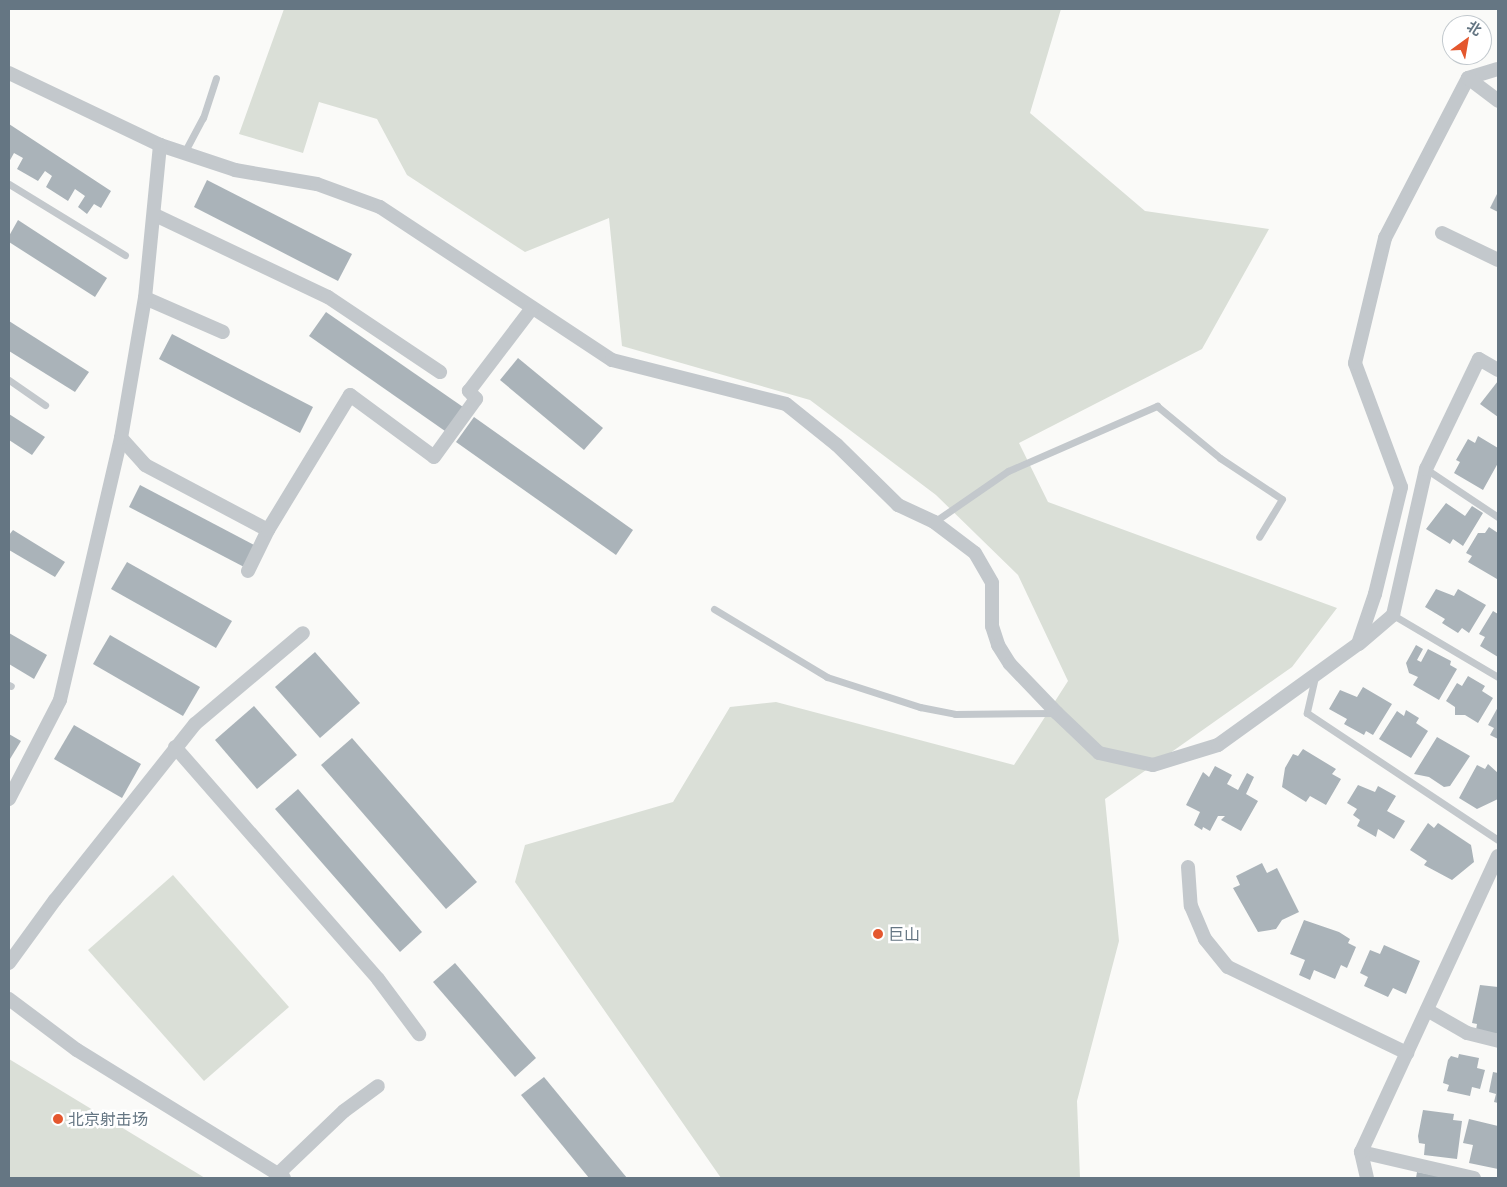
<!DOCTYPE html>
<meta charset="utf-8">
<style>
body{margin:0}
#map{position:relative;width:1507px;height:1187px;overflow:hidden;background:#fafaf8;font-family:"Noto Sans","Noto Sans SC",sans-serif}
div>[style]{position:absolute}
.green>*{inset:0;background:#dadfd7}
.building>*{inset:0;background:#aab3b9}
.lane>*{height:7px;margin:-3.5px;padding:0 3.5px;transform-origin:3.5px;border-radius:3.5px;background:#c3c8cc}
.street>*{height:14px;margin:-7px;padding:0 7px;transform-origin:7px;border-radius:7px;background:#c3c8cc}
.dots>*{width:14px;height:14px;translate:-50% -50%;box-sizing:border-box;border:2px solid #fff;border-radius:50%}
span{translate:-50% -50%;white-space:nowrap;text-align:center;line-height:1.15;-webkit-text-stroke:5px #fff;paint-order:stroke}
.poi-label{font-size:16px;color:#657683}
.left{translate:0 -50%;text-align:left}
.frame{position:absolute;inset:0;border:10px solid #657683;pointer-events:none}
.north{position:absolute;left:1442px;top:15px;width:50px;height:50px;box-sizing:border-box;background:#fff;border:1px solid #c1c8cd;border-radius:50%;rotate:32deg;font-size:14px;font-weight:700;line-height:20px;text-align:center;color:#657683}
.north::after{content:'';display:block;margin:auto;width:18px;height:22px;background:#e4572e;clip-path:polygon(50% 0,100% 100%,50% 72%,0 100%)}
</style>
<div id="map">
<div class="green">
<i style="clip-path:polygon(284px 9px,1061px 9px,1030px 113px,1145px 211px,1269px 229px,1202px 349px,1019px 443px,1048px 502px,1337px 608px,1292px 667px,1105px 799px,1119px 941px,1077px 1101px,1080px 1178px,721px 1178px,515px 882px,525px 845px,673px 802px,730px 707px,776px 702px,1014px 765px,1068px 681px,1018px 575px,936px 495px,810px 400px,622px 346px,609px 218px,525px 252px,407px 175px,377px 119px,319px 102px,303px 153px,239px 134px)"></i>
<i style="clip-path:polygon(173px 875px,289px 1007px,204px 1081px,88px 950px)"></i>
<i style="clip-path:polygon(9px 1059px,205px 1178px,9px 1178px)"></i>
</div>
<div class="building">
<i style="clip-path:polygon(9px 124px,111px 191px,101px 208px,94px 204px,87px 214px,78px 207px,85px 196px,75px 189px,68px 201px,46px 187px,52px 176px,45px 171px,38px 181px,17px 169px,23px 158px,14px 153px,9px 162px)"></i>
<i style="clip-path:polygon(207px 180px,352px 254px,338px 281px,194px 207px)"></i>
<i style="clip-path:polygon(1498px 192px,1498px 212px,1490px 208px)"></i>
<i style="clip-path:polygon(18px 220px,107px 278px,95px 297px,9px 242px,9px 236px)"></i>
<i style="clip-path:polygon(326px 312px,463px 407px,445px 431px,309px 336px)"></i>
<i style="clip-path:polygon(9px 321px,89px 372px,75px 392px,9px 351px)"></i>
<i style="clip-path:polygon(172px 334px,313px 407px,300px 433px,159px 359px)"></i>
<i style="clip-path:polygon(518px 358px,603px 428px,584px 450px,500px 380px)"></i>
<i style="clip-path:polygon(1498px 381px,1498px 417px,1480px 404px)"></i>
<i style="clip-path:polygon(9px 414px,45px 437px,32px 455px,9px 440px)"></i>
<i style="clip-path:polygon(474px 417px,633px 530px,616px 555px,456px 442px)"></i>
<i style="clip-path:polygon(1478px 436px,1498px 448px,1498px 463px,1483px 490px,1454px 473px,1460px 462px,1456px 460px,1468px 439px,1475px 443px)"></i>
<i style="clip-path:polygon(140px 485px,258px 547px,246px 568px,129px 507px)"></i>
<i style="clip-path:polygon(1446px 503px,1465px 516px,1472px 506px,1483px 513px,1463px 546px,1453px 539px,1450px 544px,1426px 529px)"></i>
<i style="clip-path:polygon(1489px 527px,1498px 533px,1497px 579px,1468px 562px,1472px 556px,1466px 553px,1478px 533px,1485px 533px)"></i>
<i style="clip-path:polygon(13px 530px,65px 562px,55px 577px,9px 550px,9px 535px)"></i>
<i style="clip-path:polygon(127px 562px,232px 621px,216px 648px,111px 589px)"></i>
<i style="clip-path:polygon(1436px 589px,1454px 596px,1458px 589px,1486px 605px,1469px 633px,1462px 628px,1458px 633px,1442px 623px,1445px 619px,1425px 607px)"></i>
<i style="clip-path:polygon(1493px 611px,1498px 614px,1498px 657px,1480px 646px,1485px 637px,1479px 634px)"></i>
<i style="clip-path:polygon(9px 633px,47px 655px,34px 679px,9px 664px)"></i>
<i style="clip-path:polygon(110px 635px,200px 687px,183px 716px,93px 664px)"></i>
<i style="clip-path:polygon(1416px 645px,1423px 649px,1417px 660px,1421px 662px,1428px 649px,1451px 661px,1450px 665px,1457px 669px,1439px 700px,1413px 685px,1418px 677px,1409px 673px,1406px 663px)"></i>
<i style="clip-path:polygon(315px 652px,360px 703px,320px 738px,275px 687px)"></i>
<i style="clip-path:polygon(1468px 676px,1485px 686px,1482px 691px,1493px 698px,1478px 723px,1465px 715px,1455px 715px,1455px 707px,1446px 701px,1457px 683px,1462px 686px)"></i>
<i style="clip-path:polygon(1363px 687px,1392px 704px,1373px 735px,1366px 731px,1364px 735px,1344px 724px,1347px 719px,1329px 709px,1340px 690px,1357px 697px)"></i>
<i style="clip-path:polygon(254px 706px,297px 755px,257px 789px,215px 740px)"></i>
<i style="clip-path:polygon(1498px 707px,1498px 739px,1490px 735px,1494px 728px,1488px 725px)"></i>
<i style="clip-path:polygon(1406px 710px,1419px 718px,1416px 723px,1428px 731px,1411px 758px,1379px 739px,1397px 711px,1404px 716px)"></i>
<i style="clip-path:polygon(74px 725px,141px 764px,122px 798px,54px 759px)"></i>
<i style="clip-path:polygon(9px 734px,21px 741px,10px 759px,9px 758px)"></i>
<i style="clip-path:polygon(1437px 737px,1470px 756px,1450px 786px,1444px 787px,1429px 777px,1414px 774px)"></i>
<i style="clip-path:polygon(352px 738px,477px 882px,446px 909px,321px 765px)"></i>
<i style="clip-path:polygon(1303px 749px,1336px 769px,1332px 774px,1341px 779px,1326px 805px,1310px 796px,1306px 802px,1282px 787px,1285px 768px,1293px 754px,1298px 756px)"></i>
<i style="clip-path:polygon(1488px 764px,1498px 773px,1498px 799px,1477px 809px,1459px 798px,1477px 765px,1485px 769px)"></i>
<i style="clip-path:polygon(1215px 766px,1232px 775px,1227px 784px,1238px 790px,1247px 773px,1254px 777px,1246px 794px,1258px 801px,1241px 831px,1221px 820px,1225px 816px,1218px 816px,1210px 831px,1203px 827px,1202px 830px,1194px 825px,1200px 812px,1186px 805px,1203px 772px,1209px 777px)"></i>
<i style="clip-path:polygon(1358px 785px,1375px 792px,1378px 786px,1396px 796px,1387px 811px,1405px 821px,1394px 839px,1378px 829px,1376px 837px,1357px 826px,1360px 820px,1353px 815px,1357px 809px,1347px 803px)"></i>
<i style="clip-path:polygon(298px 789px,422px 932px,400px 952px,275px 809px)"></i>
<i style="clip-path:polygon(1428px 823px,1434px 828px,1438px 823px,1471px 845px,1474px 862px,1452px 880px,1424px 865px,1427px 861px,1410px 850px)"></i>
<i style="clip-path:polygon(1262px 863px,1267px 873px,1277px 868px,1299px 912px,1282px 920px,1276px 929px,1258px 932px,1233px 888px,1240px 885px,1236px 876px)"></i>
<i style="clip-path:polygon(1304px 920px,1339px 932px,1350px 939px,1348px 943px,1356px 947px,1347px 968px,1341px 965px,1335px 979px,1314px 970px,1310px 980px,1299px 975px,1305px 960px,1290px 954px)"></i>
<i style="clip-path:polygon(1384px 945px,1420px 961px,1406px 994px,1393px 988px,1388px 997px,1364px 986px,1368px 977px,1360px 973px,1370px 950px,1380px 954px)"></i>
<i style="clip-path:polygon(455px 963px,536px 1058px,515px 1077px,433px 982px)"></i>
<i style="clip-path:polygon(1480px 985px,1498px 987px,1498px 1034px,1476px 1030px,1477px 1024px,1472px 1023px)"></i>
<i style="clip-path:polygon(1459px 1054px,1479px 1058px,1477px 1068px,1485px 1070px,1480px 1089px,1472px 1087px,1470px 1096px,1447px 1091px,1449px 1085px,1443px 1083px,1448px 1060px,1451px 1056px,1458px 1058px)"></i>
<i style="clip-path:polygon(1493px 1072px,1498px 1073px,1498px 1103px,1494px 1102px,1496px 1094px,1489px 1092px)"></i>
<i style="clip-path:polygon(544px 1077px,627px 1178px,589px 1178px,521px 1095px)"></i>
<i style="clip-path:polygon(1423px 1110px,1454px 1114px,1453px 1120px,1462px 1121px,1457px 1159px,1424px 1155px,1425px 1144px,1419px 1143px,1418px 1136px)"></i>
<i style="clip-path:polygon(1469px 1119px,1498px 1126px,1498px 1169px,1469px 1163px,1473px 1145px,1463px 1143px)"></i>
<i style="clip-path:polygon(1417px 1172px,1438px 1176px,1438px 1178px,1416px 1178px)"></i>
</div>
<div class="lane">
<i style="left:184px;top:153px;width:40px;rotate:-62deg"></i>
<i style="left:203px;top:118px;width:42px;rotate:-72deg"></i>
<i style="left:9px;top:184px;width:136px;rotate:31.5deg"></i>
<i style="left:9px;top:380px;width:44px;rotate:34.8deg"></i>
<i style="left:1426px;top:469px;width:87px;rotate:33.7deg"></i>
<i style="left:934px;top:522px;width:90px;rotate:-34.6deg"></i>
<i style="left:1008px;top:471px;width:163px;rotate:-23.6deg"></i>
<i style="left:1157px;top:406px;width:82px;rotate:39.5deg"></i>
<i style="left:1220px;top:458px;width:74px;rotate:33.5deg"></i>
<i style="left:1282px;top:499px;width:44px;rotate:121.2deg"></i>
<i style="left:714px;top:609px;width:132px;rotate:31deg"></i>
<i style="left:827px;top:677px;width:98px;rotate:17.9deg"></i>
<i style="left:920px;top:707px;width:36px;rotate:11deg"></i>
<i style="left:955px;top:714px;width:102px;rotate:-0.6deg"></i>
<i style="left:1393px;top:615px;width:122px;rotate:30.6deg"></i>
<i style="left:1315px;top:677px;width:37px;rotate:103deg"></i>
<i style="left:1307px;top:713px;width:229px;rotate:33.6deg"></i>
<i style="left:9px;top:685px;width:2px;rotate:27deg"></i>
</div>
<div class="street">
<i style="left:9px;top:73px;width:167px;rotate:25.5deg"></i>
<i style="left:160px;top:145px;width:79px;rotate:18.4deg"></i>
<i style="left:235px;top:170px;width:83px;rotate:9.7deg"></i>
<i style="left:317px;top:184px;width:67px;rotate:20.1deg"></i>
<i style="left:380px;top:207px;width:278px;rotate:33.4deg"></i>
<i style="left:612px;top:360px;width:179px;rotate:14.2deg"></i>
<i style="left:786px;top:404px;width:65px;rotate:38.8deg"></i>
<i style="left:837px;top:445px;width:86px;rotate:44.5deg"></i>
<i style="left:898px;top:505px;width:40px;rotate:25deg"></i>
<i style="left:934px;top:522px;width:51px;rotate:37.1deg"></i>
<i style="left:975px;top:553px;width:34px;rotate:60deg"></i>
<i style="left:992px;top:583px;width:43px;rotate:90deg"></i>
<i style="left:992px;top:626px;width:20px;rotate:72deg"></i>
<i style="left:998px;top:645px;width:22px;rotate:58deg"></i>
<i style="left:1010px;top:664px;width:68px;rotate:46.2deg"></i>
<i style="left:1057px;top:713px;width:58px;rotate:43.6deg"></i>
<i style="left:1099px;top:753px;width:55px;rotate:12.5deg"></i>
<i style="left:1153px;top:765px;width:68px;rotate:-17.1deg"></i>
<i style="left:1218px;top:745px;width:173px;rotate:-35.8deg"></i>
<i style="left:1358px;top:644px;width:53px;rotate:-71.2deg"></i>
<i style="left:1375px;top:594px;width:110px;rotate:-76.3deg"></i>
<i style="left:1401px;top:487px;width:132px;rotate:-110.4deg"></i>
<i style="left:1355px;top:363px;width:129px;rotate:-76.5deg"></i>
<i style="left:1385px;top:238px;width:180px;rotate:-62.6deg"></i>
<i style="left:1468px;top:78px;width:31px;rotate:-17deg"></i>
<i style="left:1468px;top:78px;width:38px;rotate:37deg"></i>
<i style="left:155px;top:215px;width:191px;rotate:25.4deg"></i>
<i style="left:328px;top:297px;width:135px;rotate:33.8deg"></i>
<i style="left:1442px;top:233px;width:62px;rotate:25.7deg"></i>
<i style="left:145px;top:298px;width:85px;rotate:23.6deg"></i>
<i style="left:121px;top:438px;width:36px;rotate:48deg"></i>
<i style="left:145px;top:465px;width:139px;rotate:27.9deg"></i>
<i style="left:248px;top:571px;width:46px;rotate:-64deg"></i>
<i style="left:268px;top:530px;width:158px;rotate:-58.7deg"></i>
<i style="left:350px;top:395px;width:104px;rotate:36.4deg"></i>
<i style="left:434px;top:457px;width:72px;rotate:-54.1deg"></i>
<i style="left:476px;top:399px;width:11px;rotate:-131deg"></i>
<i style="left:469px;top:391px;width:104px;rotate:-52.8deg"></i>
<i style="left:1359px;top:644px;width:45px;rotate:-40.5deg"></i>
<i style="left:1393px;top:615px;width:150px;rotate:-77.3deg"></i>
<i style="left:1426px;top:469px;width:122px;rotate:-64.3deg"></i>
<i style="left:1479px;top:359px;width:22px;rotate:30deg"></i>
<i style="left:175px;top:747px;width:308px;rotate:48.8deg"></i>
<i style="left:378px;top:979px;width:69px;rotate:53.3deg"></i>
<i style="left:9px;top:799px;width:111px;rotate:-62.7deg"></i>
<i style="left:60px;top:700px;width:269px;rotate:-76.9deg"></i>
<i style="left:121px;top:438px;width:142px;rotate:-80.3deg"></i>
<i style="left:145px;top:298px;width:154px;rotate:-84.4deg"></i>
<i style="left:1188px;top:867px;width:39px;rotate:86deg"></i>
<i style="left:1191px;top:906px;width:36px;rotate:67deg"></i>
<i style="left:1205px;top:939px;width:36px;rotate:51deg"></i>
<i style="left:1228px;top:967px;width:199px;rotate:25.7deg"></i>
<i style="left:9px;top:963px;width:78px;rotate:-53.9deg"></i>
<i style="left:55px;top:900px;width:225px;rotate:-51.5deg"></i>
<i style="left:195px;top:724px;width:141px;rotate:-40.1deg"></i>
<i style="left:9px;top:999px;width:85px;rotate:36.9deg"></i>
<i style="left:77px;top:1050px;width:243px;rotate:31.7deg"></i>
<i style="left:1427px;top:1010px;width:46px;rotate:29.9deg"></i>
<i style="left:1467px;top:1033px;width:32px;rotate:14deg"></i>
<i style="left:1361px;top:1152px;width:116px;rotate:13deg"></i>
<i style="left:278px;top:1174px;width:91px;rotate:-43.7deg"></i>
<i style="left:344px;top:1111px;width:42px;rotate:-36.3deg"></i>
<i style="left:1367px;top:1178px;width:27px;rotate:-103deg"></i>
<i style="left:1361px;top:1152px;width:326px;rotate:-65.2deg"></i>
</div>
<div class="dots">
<i style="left:878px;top:934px;background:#e4572e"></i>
<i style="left:58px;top:1119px;background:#e4572e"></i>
</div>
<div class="poi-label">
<span class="left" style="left:888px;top:934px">巨山</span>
<span class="left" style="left:68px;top:1119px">北京射击场</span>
</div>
<div class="frame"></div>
<div class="north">北</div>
</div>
